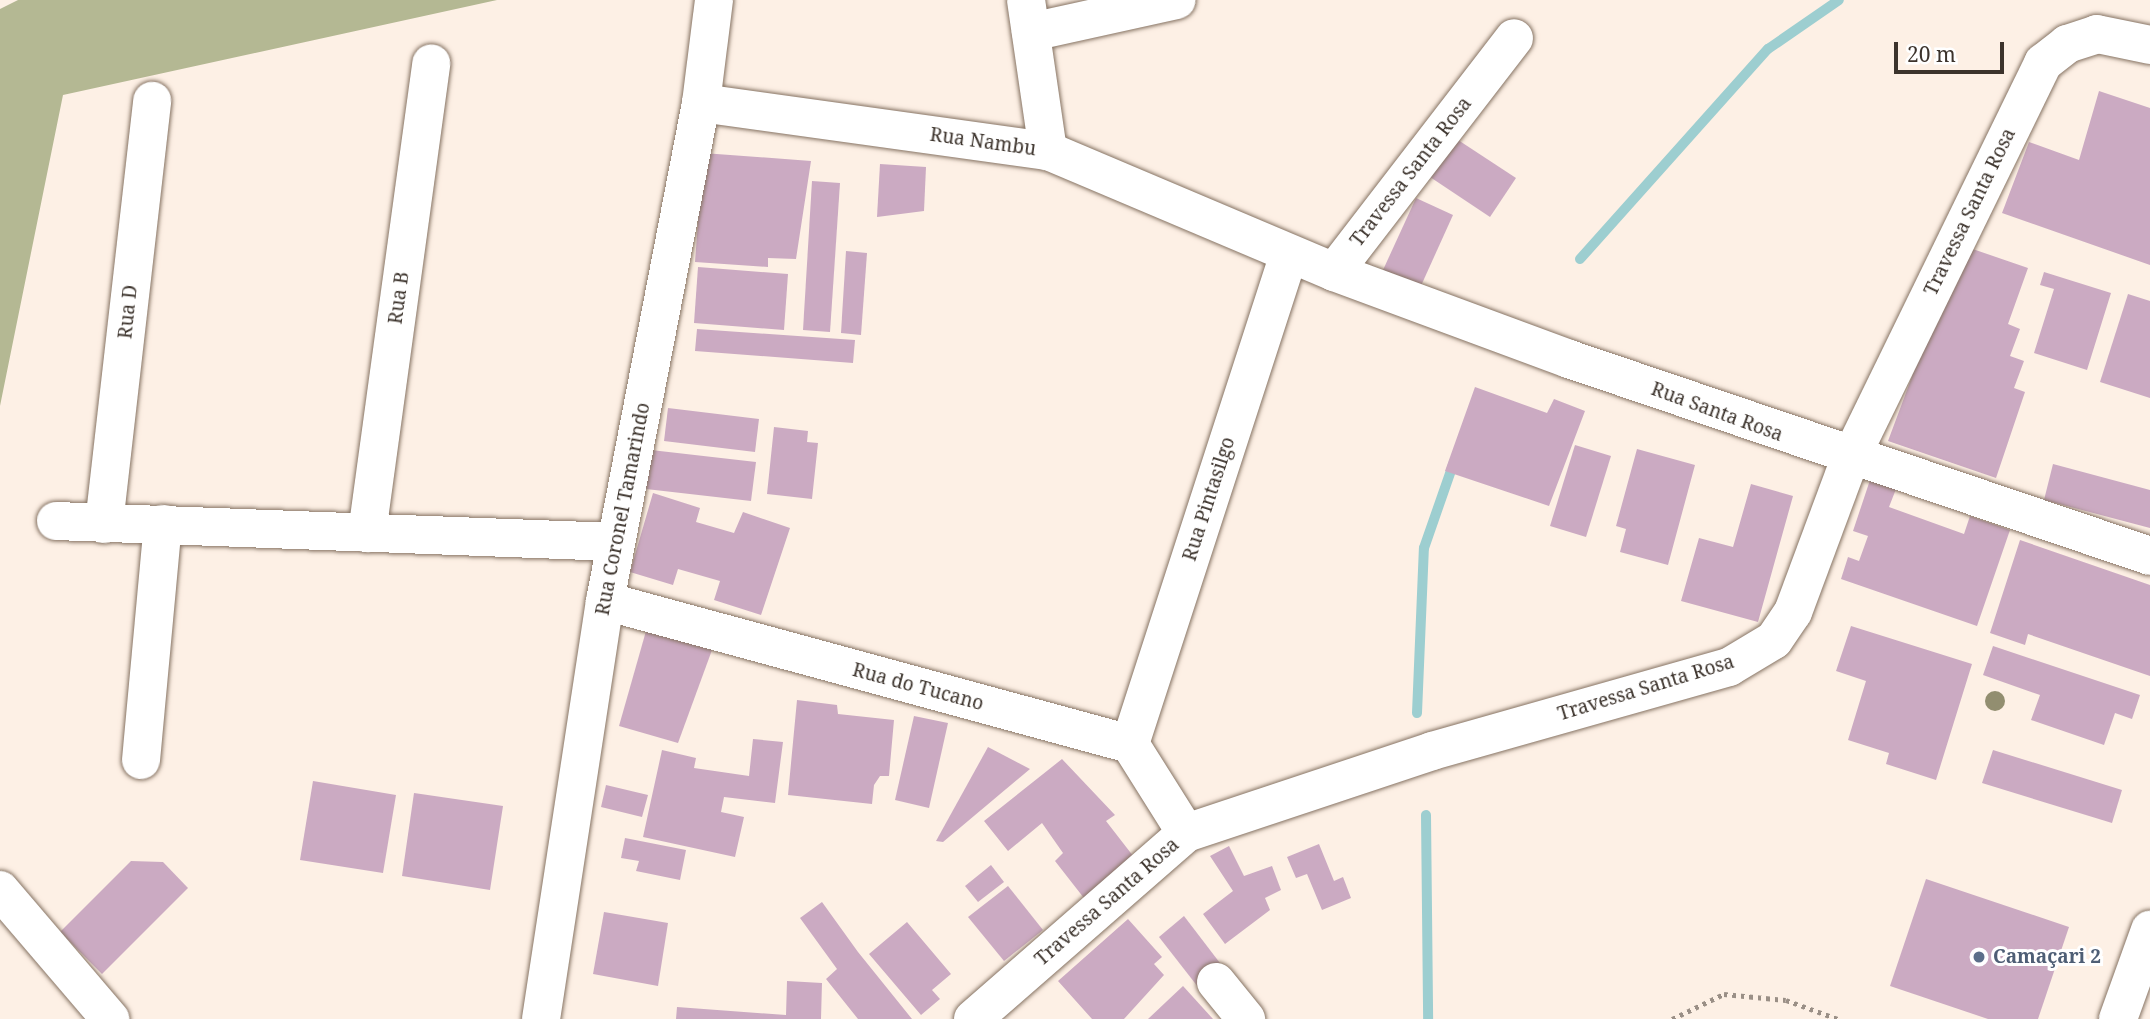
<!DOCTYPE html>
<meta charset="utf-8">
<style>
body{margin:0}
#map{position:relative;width:2150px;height:1019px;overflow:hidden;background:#fdf0e5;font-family:"Noto Serif",serif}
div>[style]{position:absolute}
.forest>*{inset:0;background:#b4b893}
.stream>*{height:10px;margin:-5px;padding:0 5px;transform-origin:5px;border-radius:5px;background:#9dced0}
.building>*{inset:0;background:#cbaac2}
.path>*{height:4.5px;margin-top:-2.25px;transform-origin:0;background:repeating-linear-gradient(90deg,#9a8f86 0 3.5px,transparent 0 8.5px)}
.roads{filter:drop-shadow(0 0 2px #867363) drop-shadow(0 0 2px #867363)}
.minor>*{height:38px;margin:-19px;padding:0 19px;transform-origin:19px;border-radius:19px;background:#fff}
.major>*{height:38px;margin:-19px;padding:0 19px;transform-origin:19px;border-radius:19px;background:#fff}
.trees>*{width:20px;height:20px;margin:-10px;border-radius:50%;background:#928e70}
.dots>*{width:19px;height:19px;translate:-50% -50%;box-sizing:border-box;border:4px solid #fff;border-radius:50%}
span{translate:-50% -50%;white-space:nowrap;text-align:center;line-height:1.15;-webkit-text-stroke:6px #fff;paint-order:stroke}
.street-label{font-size:19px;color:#3c332c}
.service-label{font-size:19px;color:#4e5e75;font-weight:700}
.left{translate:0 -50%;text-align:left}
.scale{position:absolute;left:1894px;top:42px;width:110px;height:32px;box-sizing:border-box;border:4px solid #3c332c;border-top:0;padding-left:9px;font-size:21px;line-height:24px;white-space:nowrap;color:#3c332c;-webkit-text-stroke:5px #fff;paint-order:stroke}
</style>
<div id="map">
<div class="forest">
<i style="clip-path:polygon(18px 0,497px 0,63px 95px,0 406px,0 9px)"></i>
</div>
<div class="stream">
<i style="left:1580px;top:259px;width:282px;rotate:-48.2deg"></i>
<i style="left:1768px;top:49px;width:86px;rotate:-34.6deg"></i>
<i style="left:1417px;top:713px;width:165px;rotate:-87.6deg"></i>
<i style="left:1424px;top:548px;width:91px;rotate:-70.8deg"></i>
<i style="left:1426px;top:815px;width:204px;rotate:89.4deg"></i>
</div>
<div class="building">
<i style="clip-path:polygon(2099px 91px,2150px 108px,2150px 265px,2002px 213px,2029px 142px,2079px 160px)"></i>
<i style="clip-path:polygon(1452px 136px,1516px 178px,1490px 217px,1427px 175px)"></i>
<i style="clip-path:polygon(703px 153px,811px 161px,796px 259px,768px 258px,768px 267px,695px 262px)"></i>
<i style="clip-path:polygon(880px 164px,926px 167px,924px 211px,877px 217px)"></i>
<i style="clip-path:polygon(812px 181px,840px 183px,830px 332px,803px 330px)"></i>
<i style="clip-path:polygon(1416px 198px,1453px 215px,1420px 288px,1383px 270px)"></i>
<i style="clip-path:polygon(1961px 245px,2028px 268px,2008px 324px,2020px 329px,2010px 356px,2024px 361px,2014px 388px,2025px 392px,1996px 478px,1888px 441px)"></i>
<i style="clip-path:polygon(846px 251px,867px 253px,861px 335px,841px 333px)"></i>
<i style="clip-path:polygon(698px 267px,788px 274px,784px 330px,694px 323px)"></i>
<i style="clip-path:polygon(2044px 272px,2111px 293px,2087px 370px,2034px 353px,2054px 289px,2040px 285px)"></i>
<i style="clip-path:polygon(2128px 294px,2150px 301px,2150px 398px,2100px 382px)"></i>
<i style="clip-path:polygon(697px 329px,855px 340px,853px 363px,695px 351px)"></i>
<i style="clip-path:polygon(1475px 387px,1547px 413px,1554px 399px,1585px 411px,1549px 506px,1445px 471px)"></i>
<i style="clip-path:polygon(668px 408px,759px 419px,755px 452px,664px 441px)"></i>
<i style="clip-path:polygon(774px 427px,808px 431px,807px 442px,818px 443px,812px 499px,767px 494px)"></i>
<i style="clip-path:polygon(1575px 445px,1611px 456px,1586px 537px,1550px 526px)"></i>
<i style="clip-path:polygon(1637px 449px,1695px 465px,1668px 565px,1620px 552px,1626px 529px,1616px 526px)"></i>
<i style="clip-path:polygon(651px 450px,756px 462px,751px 501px,646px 489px)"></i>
<i style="clip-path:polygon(2053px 464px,2150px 490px,2150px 528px,2044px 500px)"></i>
<i style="clip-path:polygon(1870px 480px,1896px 489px,1889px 507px,1964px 534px,1970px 516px,2010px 530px,1977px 626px,1841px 579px,1848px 557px,1859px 561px,1868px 536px,1853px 531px)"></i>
<i style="clip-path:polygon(1751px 484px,1793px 496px,1758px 622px,1681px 601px,1699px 538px,1733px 547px)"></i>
<i style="clip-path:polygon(653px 493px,700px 508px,696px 522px,734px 533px,743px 512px,790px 528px,761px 615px,714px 600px,720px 581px,678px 569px,673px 585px,630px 572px)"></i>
<i style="clip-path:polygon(2020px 540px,2150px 585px,2150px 676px,2028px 634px,2025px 645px,1990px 633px)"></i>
<i style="clip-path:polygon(1851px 626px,1972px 664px,1936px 780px,1886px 764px,1889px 753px,1848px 740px,1866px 681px,1836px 671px)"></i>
<i style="clip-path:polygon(646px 631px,712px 650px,678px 743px,619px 726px)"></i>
<i style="clip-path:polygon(1993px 646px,2140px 695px,2132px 719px,2115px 713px,2104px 745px,2031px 720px,2040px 695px,1983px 675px)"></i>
<i style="clip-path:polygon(797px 700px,837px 705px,838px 714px,894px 720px,889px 776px,880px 776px,874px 785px,872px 804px,788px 795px)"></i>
<i style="clip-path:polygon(914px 716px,948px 723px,929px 808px,895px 800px)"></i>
<i style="clip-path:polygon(753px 739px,783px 742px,775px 803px,724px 797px,721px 812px,744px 817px,735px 857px,643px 837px,662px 750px,696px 758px,694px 768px,749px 776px)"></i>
<i style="clip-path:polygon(988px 747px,1030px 769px,943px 842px,936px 841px)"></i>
<i style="clip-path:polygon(1993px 750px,2122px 790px,2112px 823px,1982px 783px)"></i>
<i style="clip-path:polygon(1062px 759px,1115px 815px,1106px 821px,1137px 861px,1087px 902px,1055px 861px,1063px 853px,1042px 823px,1008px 851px,984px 821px)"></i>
<i style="clip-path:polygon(313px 781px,396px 795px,383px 873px,300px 860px)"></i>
<i style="clip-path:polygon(606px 785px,648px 795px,642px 817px,601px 807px)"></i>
<i style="clip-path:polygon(414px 793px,503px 806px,490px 890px,402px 876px)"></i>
<i style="clip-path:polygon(625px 838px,686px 850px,680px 880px,636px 871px,639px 861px,621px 858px)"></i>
<i style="clip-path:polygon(1319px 844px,1334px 881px,1343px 877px,1351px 898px,1322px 910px,1307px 874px,1296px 878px,1287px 857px)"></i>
<i style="clip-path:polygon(1229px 846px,1244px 876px,1272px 866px,1281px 890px,1265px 898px,1270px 910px,1225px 944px,1203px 914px,1233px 891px,1210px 856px)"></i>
<i style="clip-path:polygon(131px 861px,163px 862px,188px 888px,102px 974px,60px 932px)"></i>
<i style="clip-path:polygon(991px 865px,1004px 882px,978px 902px,965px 886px)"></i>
<i style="clip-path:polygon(1926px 879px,2069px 927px,2038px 1019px,1988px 1019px,1890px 986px)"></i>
<i style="clip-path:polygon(1008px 886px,1043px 930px,1004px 961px,968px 917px)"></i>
<i style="clip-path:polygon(822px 902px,858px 952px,912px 1019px,858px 1019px,826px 979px,837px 969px,800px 918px)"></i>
<i style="clip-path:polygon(604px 912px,668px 923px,658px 986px,593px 974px)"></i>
<i style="clip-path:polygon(1184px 916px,1223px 967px,1198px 987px,1159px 937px)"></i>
<i style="clip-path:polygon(1128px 919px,1162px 957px,1154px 964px,1164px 975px,1124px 1019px,1092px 1019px,1058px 981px)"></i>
<i style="clip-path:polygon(907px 922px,951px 974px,932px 990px,940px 999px,921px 1015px,869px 954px)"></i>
<i style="clip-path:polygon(787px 981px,822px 983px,821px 1019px,676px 1019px,677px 1007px,786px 1015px)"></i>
<i style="clip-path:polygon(1183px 986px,1213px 1019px,1148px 1019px)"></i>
</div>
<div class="path">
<i style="left:1672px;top:1019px;width:58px;rotate:-25.7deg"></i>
<i style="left:1724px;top:994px;width:62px;rotate:5.5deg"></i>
<i style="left:1786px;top:1000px;width:55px;rotate:20.1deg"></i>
</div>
<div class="roads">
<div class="minor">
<i style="left:1026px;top:0;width:153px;rotate:81.7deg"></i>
<i style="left:1031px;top:32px;width:149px;rotate:-12.4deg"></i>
<i style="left:701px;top:103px;width:350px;rotate:7.9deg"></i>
<i style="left:1048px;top:151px;width:311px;rotate:22.9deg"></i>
<i style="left:1334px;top:272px;width:251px;rotate:20.3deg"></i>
<i style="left:1569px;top:359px;width:613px;rotate:18.73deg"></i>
<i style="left:1334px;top:272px;width:295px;rotate:-52.4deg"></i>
<i style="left:56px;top:521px;width:560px;rotate:2.15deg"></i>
<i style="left:104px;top:524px;width:426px;rotate:-83.5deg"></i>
<i style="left:367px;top:533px;width:474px;rotate:-82.2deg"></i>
<i style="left:605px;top:601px;width:544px;rotate:15.24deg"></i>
<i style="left:1130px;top:744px;width:105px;rotate:57.8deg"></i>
<i style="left:1130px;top:744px;width:515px;rotate:-72.02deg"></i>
<i style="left:141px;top:760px;width:237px;rotate:-84.7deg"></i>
<i style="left:0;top:890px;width:170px;rotate:49.5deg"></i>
<i style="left:1216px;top:982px;width:48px;rotate:51deg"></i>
<i style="left:541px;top:1019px;width:423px;rotate:-81.3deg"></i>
<i style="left:605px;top:601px;width:507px;rotate:-79.09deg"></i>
<i style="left:701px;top:103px;width:104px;rotate:-82.8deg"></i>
<i style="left:973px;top:1019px;width:283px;rotate:-41.1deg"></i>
<i style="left:1186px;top:833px;width:259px;rotate:-18.4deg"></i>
<i style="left:1432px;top:751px;width:309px;rotate:-15.8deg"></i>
<i style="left:1729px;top:667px;width:52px;rotate:-31deg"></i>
<i style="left:1774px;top:640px;width:34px;rotate:-56deg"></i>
<i style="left:1793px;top:612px;width:163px;rotate:-69.6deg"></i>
<i style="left:1850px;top:459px;width:441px;rotate:-64deg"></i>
<i style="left:2043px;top:63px;width:31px;rotate:-38deg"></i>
<i style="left:2067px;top:44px;width:32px;rotate:-18deg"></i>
<i style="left:2097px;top:34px;width:54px;rotate:11.7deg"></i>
</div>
<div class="major">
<i style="left:2118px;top:1019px;width:95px;rotate:-70.2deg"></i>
</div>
</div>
<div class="trees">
<i style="left:1995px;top:701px"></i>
</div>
<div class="dots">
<i style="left:1979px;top:957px;background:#5c6f8a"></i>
</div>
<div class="street-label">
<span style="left:983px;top:142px;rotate:8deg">Rua Nambu</span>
<span style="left:1411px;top:172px;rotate:-52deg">Travessa Santa Rosa</span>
<span style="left:1970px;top:212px;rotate:-64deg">Travessa Santa Rosa</span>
<span style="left:399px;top:298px;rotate:-82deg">Rua B</span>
<span style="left:128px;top:312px;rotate:-84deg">Rua D</span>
<span style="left:1717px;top:412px;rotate:20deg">Rua Santa Rosa</span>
<span style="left:1209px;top:499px;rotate:-72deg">Rua Pintasilgo</span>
<span style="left:623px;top:509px;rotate:-79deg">Rua Coronel Tamarindo</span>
<span style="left:918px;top:687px;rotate:15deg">Rua do Tucano</span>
<span style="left:1646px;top:688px;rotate:-17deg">Travessa Santa Rosa</span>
<span style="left:1107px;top:902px;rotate:-41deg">Travessa Santa Rosa</span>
</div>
<div class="service-label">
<span class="left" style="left:1993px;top:957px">Camaçari 2</span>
</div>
<div class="scale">20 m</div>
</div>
